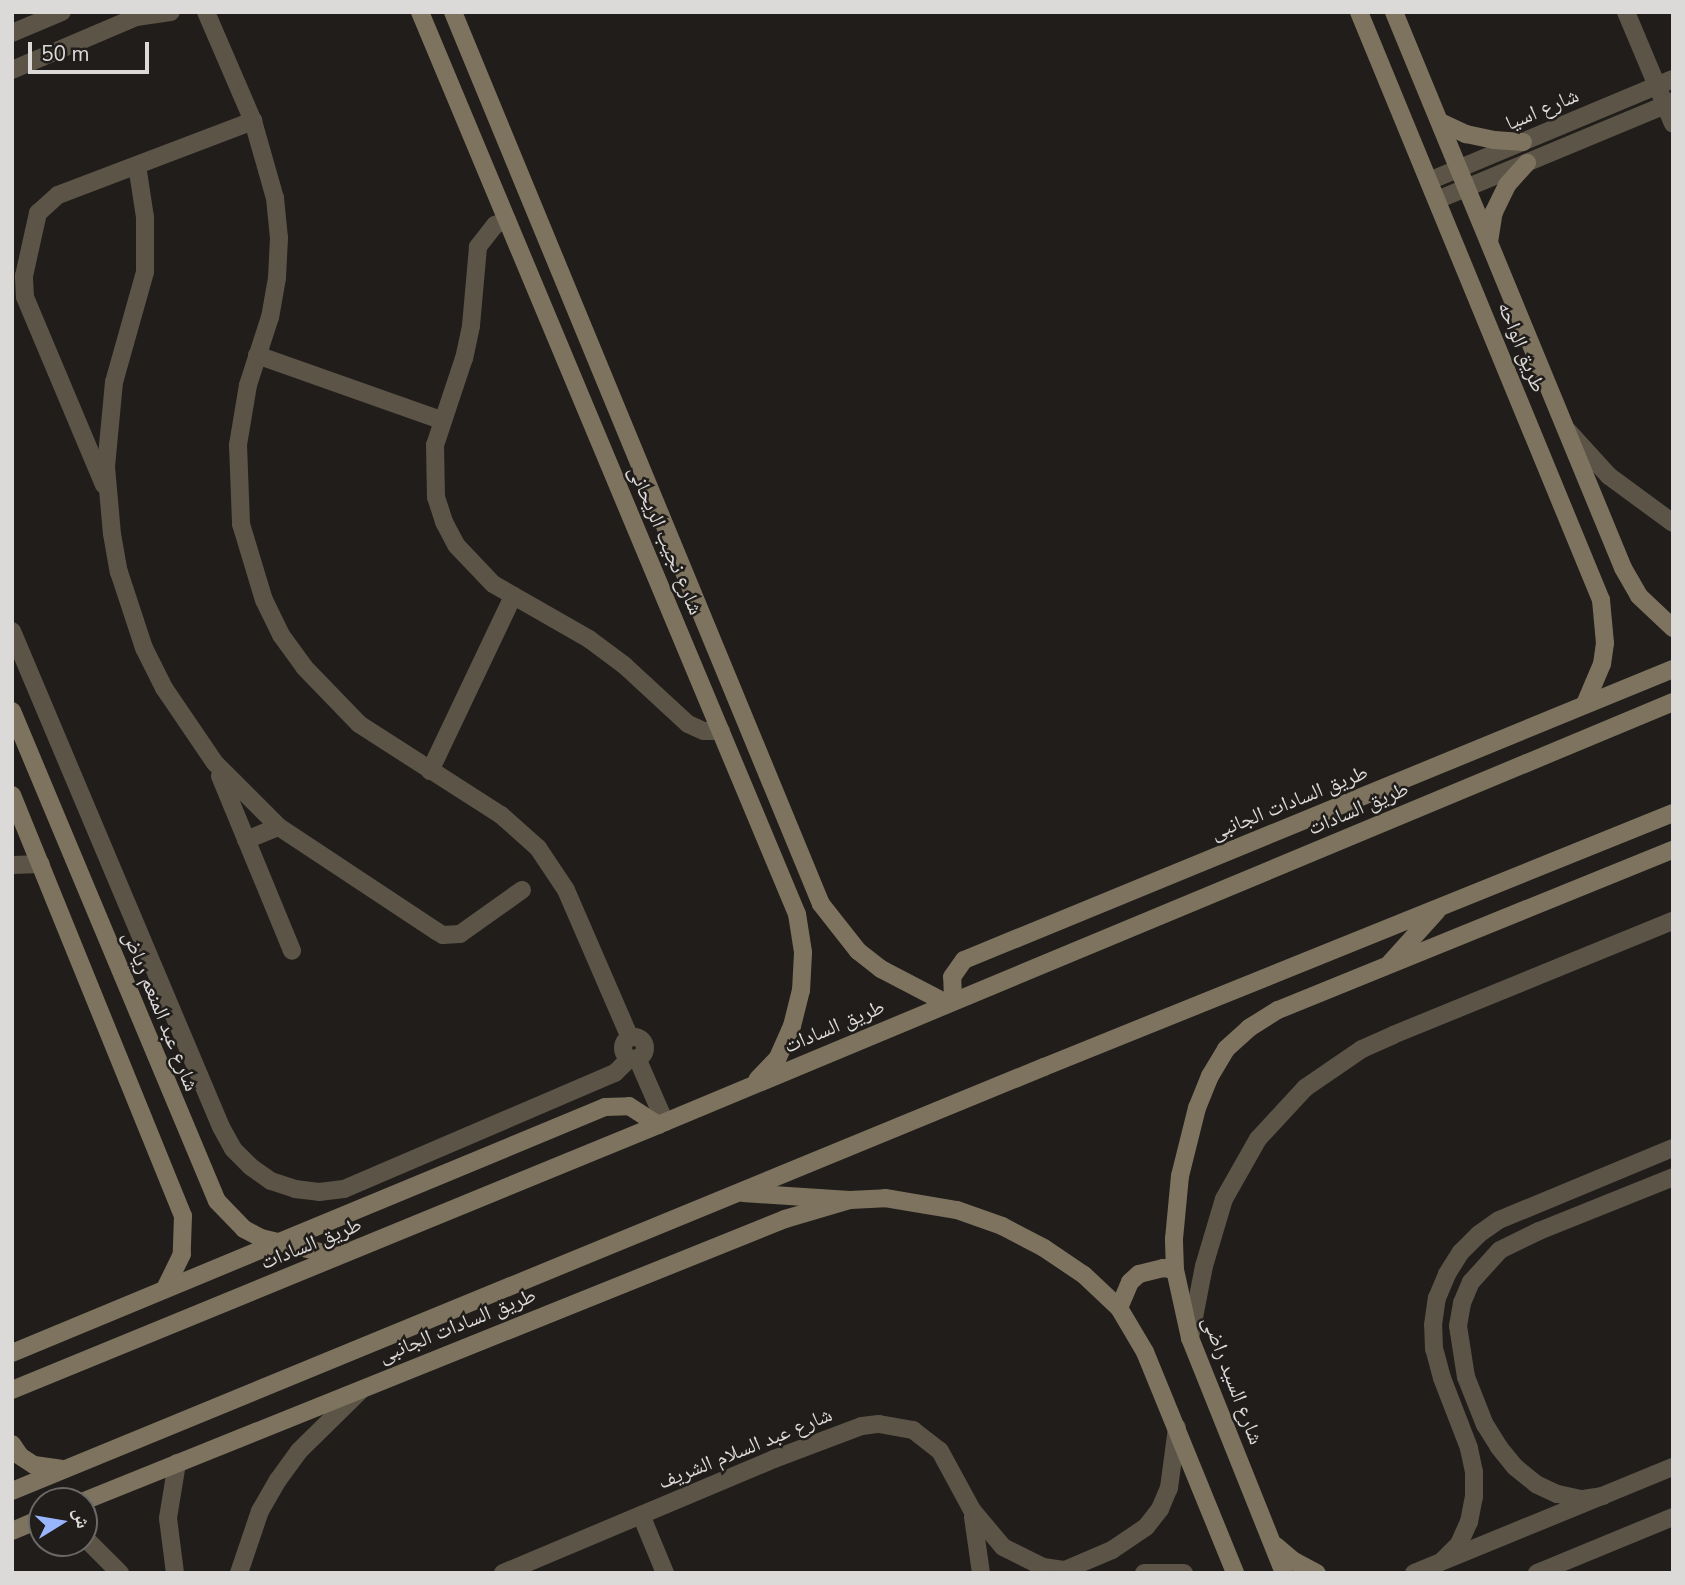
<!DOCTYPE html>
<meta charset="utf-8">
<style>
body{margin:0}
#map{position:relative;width:1685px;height:1585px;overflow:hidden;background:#201d1b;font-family:"Nunito Sans","Noto Naskh Arabic",sans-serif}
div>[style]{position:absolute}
.street>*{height:18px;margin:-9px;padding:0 9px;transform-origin:9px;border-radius:9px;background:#5b5447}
.street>.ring{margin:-9px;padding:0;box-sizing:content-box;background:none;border:18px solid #5b5447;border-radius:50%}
.secondary>*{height:18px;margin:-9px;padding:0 9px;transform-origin:9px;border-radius:9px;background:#7e735e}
span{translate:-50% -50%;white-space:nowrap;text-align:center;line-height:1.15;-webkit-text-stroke:5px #201d1b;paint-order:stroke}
.street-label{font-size:21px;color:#dcdad9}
.frame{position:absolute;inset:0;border:14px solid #dcdad9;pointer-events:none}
.north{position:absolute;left:28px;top:1487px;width:70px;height:70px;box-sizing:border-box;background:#201d1b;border:2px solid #6b6967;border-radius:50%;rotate:79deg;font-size:19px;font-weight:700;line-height:28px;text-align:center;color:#dcdad9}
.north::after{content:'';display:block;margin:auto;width:24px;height:32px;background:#98b5fd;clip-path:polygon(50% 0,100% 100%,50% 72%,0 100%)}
.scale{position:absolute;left:28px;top:42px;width:121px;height:32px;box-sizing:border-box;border:4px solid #dcdad9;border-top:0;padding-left:9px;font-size:21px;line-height:24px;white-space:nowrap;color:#dcdad9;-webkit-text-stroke:5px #201d1b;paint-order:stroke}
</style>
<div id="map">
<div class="street">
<i style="left:206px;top:12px;width:119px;rotate:66.7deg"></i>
<i style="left:253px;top:121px;width:80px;rotate:74.1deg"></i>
<i style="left:275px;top:198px;width:40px;rotate:84.3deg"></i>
<i style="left:279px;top:238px;width:40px;rotate:92.9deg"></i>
<i style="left:277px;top:278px;width:40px;rotate:100deg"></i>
<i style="left:270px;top:317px;width:71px;rotate:107.9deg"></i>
<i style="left:248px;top:385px;width:61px;rotate:99.5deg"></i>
<i style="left:238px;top:445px;width:79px;rotate:87.8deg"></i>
<i style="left:241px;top:524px;width:79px;rotate:73.2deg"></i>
<i style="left:264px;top:600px;width:39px;rotate:64deg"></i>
<i style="left:281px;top:635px;width:39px;rotate:54deg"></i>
<i style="left:304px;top:667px;width:79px;rotate:46deg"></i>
<i style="left:359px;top:724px;width:169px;rotate:32.7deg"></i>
<i style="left:501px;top:815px;width:50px;rotate:41.7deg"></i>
<i style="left:538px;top:848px;width:50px;rotate:56.3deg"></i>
<i style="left:566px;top:890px;width:161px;rotate:66.6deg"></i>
<i style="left:1626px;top:12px;width:121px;rotate:67.2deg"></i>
<i style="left:12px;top:33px;width:54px;rotate:-22.8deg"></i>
<i style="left:12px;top:70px;width:135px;rotate:-23.1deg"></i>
<i style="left:136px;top:17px;width:35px;rotate:-8deg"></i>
<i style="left:137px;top:165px;width:53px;rotate:81.3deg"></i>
<i style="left:145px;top:217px;width:55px;rotate:90deg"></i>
<i style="left:145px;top:272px;width:114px;rotate:105.7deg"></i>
<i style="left:114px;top:382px;width:85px;rotate:95.4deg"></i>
<i style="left:106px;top:467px;width:67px;rotate:84.9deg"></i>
<i style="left:112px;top:534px;width:39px;rotate:80deg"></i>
<i style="left:119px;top:572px;width:80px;rotate:71.8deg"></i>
<i style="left:144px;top:648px;width:45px;rotate:63.4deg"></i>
<i style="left:164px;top:688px;width:91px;rotate:55.8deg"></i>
<i style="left:215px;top:763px;width:91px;rotate:45deg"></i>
<i style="left:279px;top:827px;width:188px;rotate:33.5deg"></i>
<i style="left:436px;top:931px;width:8px;rotate:30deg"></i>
<i style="left:443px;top:935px;width:17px;rotate:-3deg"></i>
<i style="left:460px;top:934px;width:76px;rotate:-35.4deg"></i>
<i style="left:1429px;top:181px;width:264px;rotate:-22.7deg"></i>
<i style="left:1437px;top:200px;width:256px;rotate:-22.6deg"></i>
<i style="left:507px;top:220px;width:13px;rotate:157deg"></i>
<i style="left:495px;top:225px;width:28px;rotate:128deg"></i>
<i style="left:478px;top:247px;width:79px;rotate:95.1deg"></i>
<i style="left:471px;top:326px;width:33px;rotate:102deg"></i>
<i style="left:464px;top:358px;width:92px;rotate:108.4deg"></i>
<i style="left:435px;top:445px;width:52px;rotate:88.9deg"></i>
<i style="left:436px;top:497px;width:26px;rotate:72deg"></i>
<i style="left:444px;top:522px;width:26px;rotate:62deg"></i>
<i style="left:456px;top:545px;width:54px;rotate:46.5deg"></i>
<i style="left:493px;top:584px;width:111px;rotate:29.8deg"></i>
<i style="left:589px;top:639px;width:44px;rotate:36.6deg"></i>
<i style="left:624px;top:665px;width:87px;rotate:42.7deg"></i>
<i style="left:688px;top:724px;width:17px;rotate:24deg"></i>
<i style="left:704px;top:731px;width:17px"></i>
<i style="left:257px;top:355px;width:195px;rotate:19.5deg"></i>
<i style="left:1568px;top:431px;width:61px;rotate:47.7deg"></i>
<i style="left:1609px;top:476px;width:79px;rotate:36.3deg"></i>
<i style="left:104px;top:485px;width:204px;rotate:-112.8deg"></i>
<i style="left:25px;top:297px;width:21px;rotate:-93deg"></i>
<i style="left:24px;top:276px;width:65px;rotate:-77.5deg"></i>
<i style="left:38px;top:213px;width:27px;rotate:-42deg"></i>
<i style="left:58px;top:195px;width:209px;rotate:-20.8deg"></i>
<i style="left:12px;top:631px;width:538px;rotate:67.15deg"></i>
<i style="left:221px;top:1127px;width:25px;rotate:61deg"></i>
<i style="left:233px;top:1149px;width:25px;rotate:45deg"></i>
<i style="left:251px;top:1167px;width:24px;rotate:35deg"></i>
<i style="left:271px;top:1181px;width:25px;rotate:18deg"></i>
<i style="left:295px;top:1189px;width:24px;rotate:7deg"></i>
<i style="left:319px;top:1192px;width:25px;rotate:-7deg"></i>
<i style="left:344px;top:1189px;width:295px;rotate:-23.2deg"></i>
<i style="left:615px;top:1073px;width:21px;rotate:-45deg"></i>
<i style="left:430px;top:771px;width:194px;rotate:-64.6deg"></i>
<i style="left:220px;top:776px;width:189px;rotate:67.6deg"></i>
<i style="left:246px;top:840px;width:35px;rotate:-22deg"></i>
<i style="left:12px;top:865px;width:29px;rotate:-2deg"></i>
<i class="ring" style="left:623px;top:1037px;width:4px;height:4px"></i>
<i style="left:637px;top:1058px;width:70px;rotate:66.4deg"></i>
<i style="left:1190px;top:1338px;width:73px;rotate:-79deg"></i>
<i style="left:1204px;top:1266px;width:70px;rotate:-73.4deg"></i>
<i style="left:1224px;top:1199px;width:69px;rotate:-60.5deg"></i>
<i style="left:1258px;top:1139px;width:69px;rotate:-47.3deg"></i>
<i style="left:1305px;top:1088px;width:69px;rotate:-34.4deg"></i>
<i style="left:1362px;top:1049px;width:34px;rotate:-24deg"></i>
<i style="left:1393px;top:1035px;width:302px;rotate:-22.2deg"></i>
<i style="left:1603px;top:1496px;width:22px;rotate:172deg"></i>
<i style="left:1581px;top:1499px;width:25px;rotate:-168deg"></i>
<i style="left:1557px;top:1494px;width:23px;rotate:-155deg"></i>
<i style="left:1536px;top:1484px;width:27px;rotate:-141deg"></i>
<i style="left:1515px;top:1467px;width:26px;rotate:-129deg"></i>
<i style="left:1499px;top:1447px;width:26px;rotate:-122deg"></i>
<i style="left:1485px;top:1425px;width:52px;rotate:-111.6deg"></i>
<i style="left:1466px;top:1377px;width:52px;rotate:-98.9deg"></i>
<i style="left:1458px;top:1326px;width:23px;rotate:-80deg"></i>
<i style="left:1462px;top:1303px;width:23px;rotate:-67deg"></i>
<i style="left:1471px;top:1282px;width:43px;rotate:-47.8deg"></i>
<i style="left:1500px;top:1250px;width:43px;rotate:-26deg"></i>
<i style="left:1539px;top:1231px;width:144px;rotate:-21.9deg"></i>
<i style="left:641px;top:1515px;width:63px;rotate:67.5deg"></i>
<i style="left:973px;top:1517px;width:57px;rotate:81.9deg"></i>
<i style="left:84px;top:1537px;width:51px;rotate:45deg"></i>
<i style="left:1442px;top:1561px;width:24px;rotate:-45deg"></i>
<i style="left:1459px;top:1544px;width:24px;rotate:-66deg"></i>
<i style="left:1469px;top:1522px;width:25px;rotate:-79deg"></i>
<i style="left:1474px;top:1497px;width:25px;rotate:-90deg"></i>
<i style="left:1474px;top:1472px;width:25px;rotate:-102deg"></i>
<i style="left:1469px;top:1448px;width:75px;rotate:-111.1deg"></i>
<i style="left:1442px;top:1378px;width:30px;rotate:-105deg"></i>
<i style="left:1434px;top:1349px;width:24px;rotate:-92deg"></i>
<i style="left:1433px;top:1325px;width:27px;rotate:-82deg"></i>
<i style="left:1437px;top:1298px;width:26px;rotate:-67deg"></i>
<i style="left:1447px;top:1274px;width:26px;rotate:-58deg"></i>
<i style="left:1461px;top:1252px;width:25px;rotate:-45deg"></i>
<i style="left:1479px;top:1234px;width:24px;rotate:-35deg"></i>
<i style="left:1499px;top:1220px;width:188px;rotate:-22.5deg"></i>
<i style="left:175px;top:1573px;width:55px;rotate:-97.3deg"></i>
<i style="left:168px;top:1518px;width:56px;rotate:-80.7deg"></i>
<i style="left:239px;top:1573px;width:65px;rotate:-71.3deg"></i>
<i style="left:260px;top:1511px;width:36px;rotate:-60deg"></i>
<i style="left:278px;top:1480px;width:36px;rotate:-54deg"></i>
<i style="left:299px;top:1451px;width:87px;rotate:-44.5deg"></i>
<i style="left:503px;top:1573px;width:294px;rotate:-22.8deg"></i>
<i style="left:774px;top:1459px;width:94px;rotate:-20.6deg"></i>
<i style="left:862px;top:1426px;width:17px;rotate:-7deg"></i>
<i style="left:879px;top:1424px;width:35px;rotate:10deg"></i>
<i style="left:913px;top:1430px;width:34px;rotate:38deg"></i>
<i style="left:940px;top:1451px;width:67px;rotate:61.5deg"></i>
<i style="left:972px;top:1510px;width:48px;rotate:50deg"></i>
<i style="left:1003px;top:1547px;width:45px;rotate:26.6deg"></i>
<i style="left:1043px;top:1567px;width:21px;rotate:8deg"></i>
<i style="left:1058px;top:1573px;width:59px;rotate:-23.1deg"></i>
<i style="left:1112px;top:1550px;width:41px;rotate:-34.1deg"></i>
<i style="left:1146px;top:1527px;width:23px;rotate:-52deg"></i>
<i style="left:1160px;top:1509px;width:23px;rotate:-67deg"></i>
<i style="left:1169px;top:1488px;width:61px;rotate:-82.4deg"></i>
<i style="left:1144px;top:1573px;width:40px"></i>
<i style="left:1414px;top:1573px;width:280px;rotate:-22.3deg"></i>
<i style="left:1537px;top:1573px;width:147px;rotate:-22.4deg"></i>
</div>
<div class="secondary">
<i style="left:420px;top:12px;width:978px;rotate:67.32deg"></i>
<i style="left:797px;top:914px;width:39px;rotate:81deg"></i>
<i style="left:803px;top:953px;width:37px;rotate:93deg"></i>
<i style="left:801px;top:990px;width:37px;rotate:104deg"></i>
<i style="left:792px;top:1026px;width:36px;rotate:114deg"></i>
<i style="left:777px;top:1059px;width:28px;rotate:134deg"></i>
<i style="left:453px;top:12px;width:965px;rotate:67.58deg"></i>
<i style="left:821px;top:904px;width:60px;rotate:51.8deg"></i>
<i style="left:858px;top:951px;width:29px;rotate:38deg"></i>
<i style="left:881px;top:969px;width:73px;rotate:27.6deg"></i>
<i style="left:1359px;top:12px;width:636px;rotate:67.63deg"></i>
<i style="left:1601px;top:600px;width:43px;rotate:84.7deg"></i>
<i style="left:1605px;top:643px;width:21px;rotate:98deg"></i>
<i style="left:1602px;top:664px;width:43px;rotate:113deg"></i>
<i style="left:1394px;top:12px;width:601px;rotate:67.61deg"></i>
<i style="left:1623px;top:568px;width:32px;rotate:60deg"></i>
<i style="left:1639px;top:596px;width:47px;rotate:43.3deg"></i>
<i style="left:1440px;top:122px;width:29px;rotate:25deg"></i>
<i style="left:1466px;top:134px;width:29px;rotate:12deg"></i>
<i style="left:1494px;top:140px;width:29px;rotate:4deg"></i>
<i style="left:1489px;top:242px;width:30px;rotate:-81deg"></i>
<i style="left:1494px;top:212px;width:30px;rotate:-64deg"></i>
<i style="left:1507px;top:185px;width:30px;rotate:-48deg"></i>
<i style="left:12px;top:711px;width:531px;rotate:67.3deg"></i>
<i style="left:217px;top:1201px;width:39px;rotate:46deg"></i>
<i style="left:244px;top:1229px;width:19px;rotate:28deg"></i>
<i style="left:261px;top:1238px;width:78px;rotate:13.3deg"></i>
<i style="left:12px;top:795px;width:454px;rotate:67.9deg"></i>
<i style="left:183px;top:1216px;width:38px;rotate:92deg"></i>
<i style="left:182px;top:1254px;width:39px;rotate:116deg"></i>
<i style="left:1390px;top:963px;width:70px;rotate:-47.9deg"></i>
<i style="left:953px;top:1000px;width:23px;rotate:-92deg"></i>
<i style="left:952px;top:977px;width:21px;rotate:-55deg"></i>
<i style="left:964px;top:960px;width:766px;rotate:-22.32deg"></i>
<i style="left:743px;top:1193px;width:107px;rotate:3.7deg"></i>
<i style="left:850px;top:1200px;width:35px;rotate:-3deg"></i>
<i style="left:885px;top:1198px;width:73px;rotate:9.5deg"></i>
<i style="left:957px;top:1210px;width:48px;rotate:19.6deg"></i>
<i style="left:1002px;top:1226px;width:47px;rotate:27.6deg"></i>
<i style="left:1044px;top:1248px;width:48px;rotate:34deg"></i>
<i style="left:1084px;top:1275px;width:48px;rotate:43.3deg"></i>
<i style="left:1119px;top:1308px;width:51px;rotate:59.4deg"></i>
<i style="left:1145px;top:1352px;width:239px;rotate:67.8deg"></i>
<i style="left:1119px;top:1308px;width:28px;rotate:-67deg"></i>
<i style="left:1130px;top:1282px;width:12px;rotate:-42deg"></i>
<i style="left:1139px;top:1274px;width:25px;rotate:-14deg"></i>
<i style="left:1163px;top:1268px;width:12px;rotate:9deg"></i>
<i style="left:12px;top:1353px;width:642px;rotate:-22.53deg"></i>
<i style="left:605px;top:1107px;width:24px;rotate:-2deg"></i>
<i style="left:629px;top:1106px;width:35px;rotate:33deg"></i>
<i style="left:12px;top:1390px;width:698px;rotate:-22.3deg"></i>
<i style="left:658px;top:1125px;width:1100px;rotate:-22.62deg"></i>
<i style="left:12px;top:1444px;width:14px;rotate:56deg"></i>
<i style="left:20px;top:1456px;width:17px;rotate:33deg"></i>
<i style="left:34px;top:1465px;width:27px;rotate:8deg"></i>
<i style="left:12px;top:1491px;width:1116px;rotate:-22.34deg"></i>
<i style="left:1044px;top:1067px;width:678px;rotate:-21.99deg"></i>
<i style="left:84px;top:1501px;width:756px;rotate:-21.91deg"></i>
<i style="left:785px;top:1219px;width:68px;rotate:-16.3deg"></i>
<i style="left:12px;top:1531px;width:33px;rotate:-23deg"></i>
<i style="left:1276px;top:1546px;width:23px;rotate:40deg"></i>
<i style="left:1294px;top:1561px;width:26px;rotate:28deg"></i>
<i style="left:1284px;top:1573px;width:253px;rotate:-111.8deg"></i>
<i style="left:1190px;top:1338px;width:70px;rotate:-102.4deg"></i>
<i style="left:1175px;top:1270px;width:31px;rotate:-92deg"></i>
<i style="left:1174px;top:1239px;width:63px;rotate:-84.6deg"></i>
<i style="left:1180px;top:1176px;width:70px;rotate:-76deg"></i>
<i style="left:1197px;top:1108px;width:35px;rotate:-68deg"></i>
<i style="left:1210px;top:1076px;width:31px;rotate:-59deg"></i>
<i style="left:1226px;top:1049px;width:31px;rotate:-42deg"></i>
<i style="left:1249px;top:1028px;width:34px;rotate:-32deg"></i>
<i style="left:1278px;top:1010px;width:426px;rotate:-22.1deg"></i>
</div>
<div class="street-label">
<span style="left:1542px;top:109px;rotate:-23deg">شارع اسيا</span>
<span style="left:1522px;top:347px;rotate:68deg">طريق الواحه</span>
<span style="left:666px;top:540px;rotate:67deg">شارع نجيب الريحانى</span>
<span style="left:1289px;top:802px;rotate:-22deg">طريق السادات الجانبى</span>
<span style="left:1358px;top:808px;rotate:-23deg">طريق السادات</span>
<span style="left:161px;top:1011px;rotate:68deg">شارع عبد المنعم رياض</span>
<span style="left:834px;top:1026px;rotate:-23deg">طريق السادات</span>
<span style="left:311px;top:1243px;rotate:-22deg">طريق السادات</span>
<span style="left:457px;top:1325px;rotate:-22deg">طريق السادات الجانبى</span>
<span style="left:1233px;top:1380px;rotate:69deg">شارع السيد راضى</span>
<span style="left:745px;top:1448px;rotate:-22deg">شارع عبد السلام الشريف</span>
</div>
<div class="frame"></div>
<div class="north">ش</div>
<div class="scale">50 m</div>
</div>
